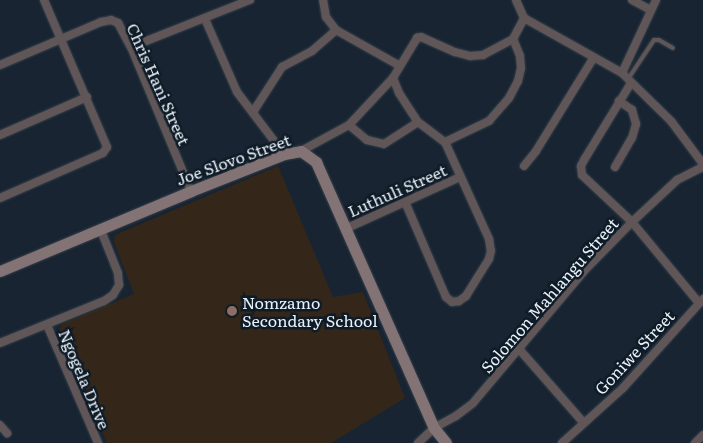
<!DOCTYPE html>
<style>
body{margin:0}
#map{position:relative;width:703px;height:443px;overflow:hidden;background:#182431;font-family:Literata,serif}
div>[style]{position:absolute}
.education>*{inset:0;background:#34271a}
.roads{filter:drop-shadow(0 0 1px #35414d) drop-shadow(0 0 1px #35414d)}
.lane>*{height:4px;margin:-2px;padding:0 2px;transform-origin:2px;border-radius:2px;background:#605657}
.street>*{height:8px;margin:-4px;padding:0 4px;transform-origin:4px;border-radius:4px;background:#605657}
.secondary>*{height:11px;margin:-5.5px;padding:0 5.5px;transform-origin:5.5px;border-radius:5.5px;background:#837374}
.dots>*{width:14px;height:14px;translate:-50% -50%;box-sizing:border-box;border:2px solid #0f1b27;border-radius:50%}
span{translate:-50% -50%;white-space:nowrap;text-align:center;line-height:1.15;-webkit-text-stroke:5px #0f1b27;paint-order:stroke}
.street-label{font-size:16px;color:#e9f2fa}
.poi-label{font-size:16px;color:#e9f2fa}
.left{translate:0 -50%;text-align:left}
</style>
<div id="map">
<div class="education">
<i style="clip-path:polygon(278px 166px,333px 297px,363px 292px,405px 398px,331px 443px,107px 443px,59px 332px,62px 324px,134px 294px,114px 242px,115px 235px)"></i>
</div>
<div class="roads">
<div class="lane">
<i style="left:628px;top:79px;width:47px;rotate:-56.3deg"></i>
<i style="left:654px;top:40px;width:5px"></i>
<i style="left:659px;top:40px;width:16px;rotate:30deg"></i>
</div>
<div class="street">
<i style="left:323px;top:0;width:17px;rotate:80deg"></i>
<i style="left:326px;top:17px;width:16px;rotate:52deg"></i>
<i style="left:336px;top:30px;width:73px;rotate:29.4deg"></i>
<i style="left:516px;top:0;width:20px;rotate:66deg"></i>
<i style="left:524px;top:18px;width:112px;rotate:29.3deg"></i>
<i style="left:622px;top:73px;width:69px;rotate:44.4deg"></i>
<i style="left:671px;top:121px;width:54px;rotate:53.3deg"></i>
<i style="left:632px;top:0;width:21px;rotate:28deg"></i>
<i style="left:205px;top:19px;width:80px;rotate:66.3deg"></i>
<i style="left:237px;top:92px;width:78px;rotate:52.8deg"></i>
<i style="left:131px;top:47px;width:128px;rotate:-21.6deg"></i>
<i style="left:0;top:65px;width:110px;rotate:-23.1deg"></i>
<i style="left:101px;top:22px;width:10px;rotate:-11deg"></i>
<i style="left:111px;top:20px;width:8px;rotate:23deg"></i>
<i style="left:118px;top:23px;width:27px;rotate:62deg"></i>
<i style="left:131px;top:47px;width:156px;rotate:67.4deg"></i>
<i style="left:622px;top:73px;width:81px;rotate:-65deg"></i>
<i style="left:393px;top:78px;width:16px;rotate:68deg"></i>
<i style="left:399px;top:93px;width:35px;rotate:57deg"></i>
<i style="left:418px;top:122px;width:34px;rotate:37deg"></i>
<i style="left:445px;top:142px;width:107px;rotate:65.6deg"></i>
<i style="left:489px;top:239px;width:12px;rotate:81deg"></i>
<i style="left:491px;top:251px;width:8px;rotate:104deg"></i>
<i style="left:489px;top:259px;width:44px;rotate:121.9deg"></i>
<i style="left:466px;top:296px;width:9px;rotate:144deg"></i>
<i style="left:459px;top:301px;width:7px;rotate:172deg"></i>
<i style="left:452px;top:302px;width:8px;rotate:-140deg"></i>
<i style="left:446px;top:297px;width:103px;rotate:-113.3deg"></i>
<i style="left:631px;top:83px;width:90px;rotate:121.4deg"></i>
<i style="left:584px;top:160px;width:7px;rotate:117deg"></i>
<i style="left:581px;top:166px;width:9px;rotate:84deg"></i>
<i style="left:582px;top:175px;width:69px;rotate:43.2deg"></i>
<i style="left:632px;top:222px;width:105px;rotate:50.4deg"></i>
<i style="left:253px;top:112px;width:54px;rotate:-57.2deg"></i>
<i style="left:282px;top:67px;width:34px;rotate:-28deg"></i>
<i style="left:312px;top:51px;width:32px;rotate:-41deg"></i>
<i style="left:349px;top:125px;width:23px;rotate:40deg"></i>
<i style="left:367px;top:140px;width:17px;rotate:13deg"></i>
<i style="left:384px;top:144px;width:40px;rotate:-32.9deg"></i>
<i style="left:0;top:135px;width:95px;rotate:-23.6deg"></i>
<i style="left:445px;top:142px;width:49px;rotate:-25.5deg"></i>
<i style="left:489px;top:121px;width:30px;rotate:-49deg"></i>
<i style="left:509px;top:98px;width:19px;rotate:-62deg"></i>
<i style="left:518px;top:81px;width:13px;rotate:-77deg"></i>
<i style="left:521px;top:68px;width:12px;rotate:-95deg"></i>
<i style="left:520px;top:56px;width:18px;rotate:-112deg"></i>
<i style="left:301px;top:151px;width:55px;rotate:-28.4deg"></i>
<i style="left:349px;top:125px;width:64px;rotate:-46.9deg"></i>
<i style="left:393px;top:78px;width:47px;rotate:-59deg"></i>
<i style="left:417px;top:38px;width:4px;rotate:-14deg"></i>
<i style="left:421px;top:37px;width:37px;rotate:24deg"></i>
<i style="left:455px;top:52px;width:16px;rotate:15deg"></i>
<i style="left:470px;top:56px;width:13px;rotate:-4deg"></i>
<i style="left:483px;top:55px;width:34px;rotate:-28deg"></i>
<i style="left:513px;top:39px;width:24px;rotate:-62deg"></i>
<i style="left:524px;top:166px;width:19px;rotate:-51deg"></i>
<i style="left:536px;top:151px;width:110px;rotate:-58.3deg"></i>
<i style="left:615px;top:167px;width:34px;rotate:-60deg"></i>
<i style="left:632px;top:138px;width:15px;rotate:-74deg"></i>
<i style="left:636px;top:124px;width:15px;rotate:-106deg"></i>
<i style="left:632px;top:110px;width:16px;rotate:-145deg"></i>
<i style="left:0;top:198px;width:112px;rotate:-23.6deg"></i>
<i style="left:103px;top:153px;width:7px;rotate:-56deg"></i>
<i style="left:107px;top:147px;width:160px;rotate:-113.2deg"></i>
<i style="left:345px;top:229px;width:126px;rotate:-24.3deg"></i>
<i style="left:47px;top:325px;width:129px;rotate:66.6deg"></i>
<i style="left:0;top:343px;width:112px;rotate:-22deg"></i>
<i style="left:104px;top:301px;width:11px;rotate:-34deg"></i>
<i style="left:113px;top:295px;width:12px;rotate:-59deg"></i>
<i style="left:119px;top:285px;width:12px;rotate:-95deg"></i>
<i style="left:118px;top:273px;width:48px;rotate:-111.8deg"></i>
<i style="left:519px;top:349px;width:97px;rotate:48.8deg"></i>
<i style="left:0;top:425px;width:11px;rotate:49deg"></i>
<i style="left:418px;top:443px;width:22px;rotate:-43deg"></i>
<i style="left:434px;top:428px;width:25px;rotate:-29deg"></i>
<i style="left:456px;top:416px;width:21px;rotate:-37deg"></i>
<i style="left:473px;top:403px;width:172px;rotate:-49.9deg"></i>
<i style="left:584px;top:271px;width:69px;rotate:-45.6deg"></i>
<i style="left:632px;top:222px;width:62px;rotate:-43deg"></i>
<i style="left:677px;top:180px;width:29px;rotate:-27deg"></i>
<i style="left:562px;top:443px;width:82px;rotate:-42deg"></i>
<i style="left:623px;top:388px;width:120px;rotate:-48deg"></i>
<i style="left:695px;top:443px;width:11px;rotate:-45deg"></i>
</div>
<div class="secondary">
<i style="left:0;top:271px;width:207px;rotate:-22.7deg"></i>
<i style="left:191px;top:191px;width:100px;rotate:-21.7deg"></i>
<i style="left:284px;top:154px;width:17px;rotate:-10deg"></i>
<i style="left:301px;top:151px;width:19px;rotate:36deg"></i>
<i style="left:316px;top:162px;width:291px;rotate:66.1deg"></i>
<i style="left:434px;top:428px;width:19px;rotate:51deg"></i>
</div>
</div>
<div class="dots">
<i style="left:232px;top:311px;background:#8d6e63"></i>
</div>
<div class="street-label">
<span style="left:159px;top:84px;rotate:66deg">Chris Hani Street</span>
<span style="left:233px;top:159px;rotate:-20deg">Joe Slovo Street</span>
<span style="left:397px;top:190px;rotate:-24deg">Luthuli Street</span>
<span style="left:549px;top:295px;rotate:-49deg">Solomon Mahlangu Street</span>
<span style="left:634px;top:352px;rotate:-47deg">Goniwe Street</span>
<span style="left:85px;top:379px;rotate:67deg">Ngogela Drive</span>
</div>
<div class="poi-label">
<span class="left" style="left:242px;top:311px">Nomzamo<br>Secondary School</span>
</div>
</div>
